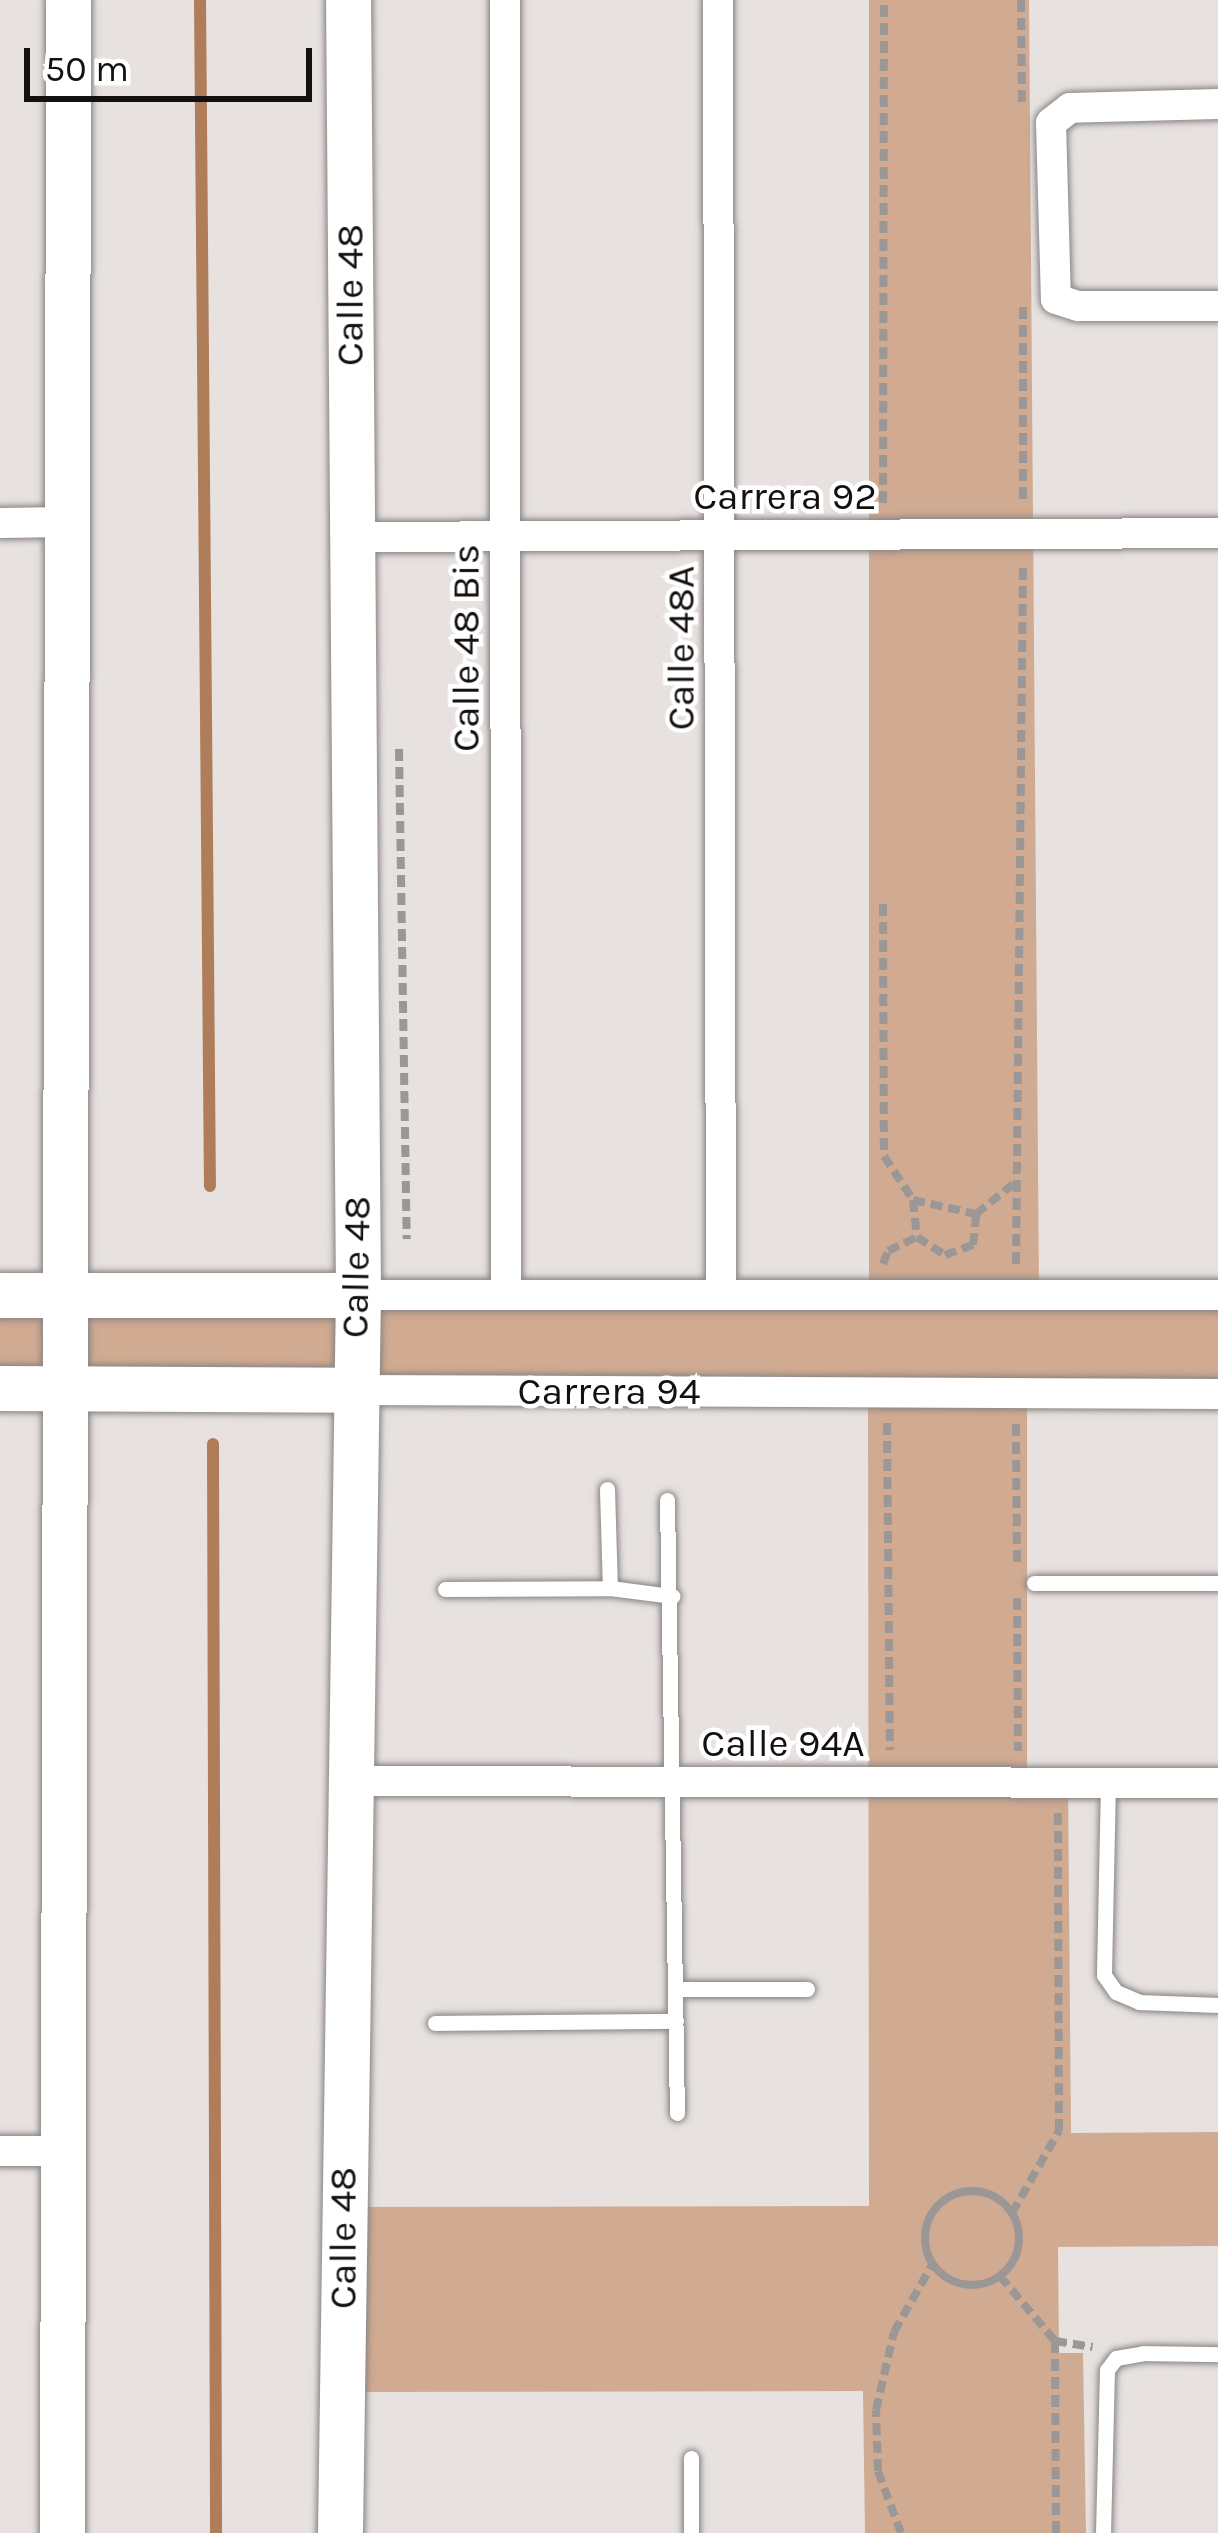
<!DOCTYPE html>
<style>
body{margin:0}
#map{position:relative;width:1218px;height:2533px;overflow:hidden;background:#e7e2e0;font-family:Karla,sans-serif}
div>[style]{position:absolute}
.green>*{inset:0;background:#d0aa91}
.stream>*{height:12px;margin:-6px;padding:0 6px;transform-origin:6px;border-radius:6px;background:#af7d59}
.path>*{height:8px;margin-top:-4px;transform-origin:0;background:repeating-linear-gradient(90deg,#9b9796 0 12px,transparent 0 18px)}
.path>.ring{margin:-4px;padding:0;box-sizing:content-box;background:none;border:8px solid #9b9796;border-radius:50%}
.roads{filter:drop-shadow(0 0 3px #898582) drop-shadow(0 0 3px #898582)}
.lane>*{height:15px;margin:-7.5px;padding:0 7.5px;transform-origin:7.5px;border-radius:7.5px;background:#fff}
.street>*{height:30px;margin:-15px;padding:0 15px;transform-origin:15px;border-radius:15px;background:#fff}
.secondary>*{height:45px;margin:-22.5px;padding:0 22.5px;transform-origin:22.5px;border-radius:22.5px;background:#fff}
span{translate:-50% -50%;white-space:nowrap;text-align:center;line-height:1.15;-webkit-text-stroke:9px #fff;paint-order:stroke}
.street-label{font-size:39px;color:#131110}
.scale{position:absolute;left:24px;top:48px;width:288px;height:54px;box-sizing:border-box;border:6px solid #131110;border-top:0;padding-left:15px;font-size:36px;line-height:42px;white-space:nowrap;color:#131110;-webkit-text-stroke:9px #fff;paint-order:stroke}
</style>
<div id="map">
<div class="green">
<i style="clip-path:polygon(869px 0,1029px 0,1039px 1294px,1218px 1295px,1218px 1394px,1027px 1394px,1027px 1782px,1068px 1782px,1071px 2133px,1218px 2132px,1218px 2246px,1058px 2247px,1059px 2353px,1083px 2353px,1086px 2533px,865px 2533px,863px 2391px,342px 2392px,343px 2207px,869px 2206px,868px 1392px,0 1388px,0 1295px,869px 1295px)"></i>
</div>
<div class="stream">
<i style="left:200px;top:0;width:1186px;rotate:89.52deg"></i>
<i style="left:213px;top:1444px;width:1089px;rotate:89.84deg"></i>
</div>
<div class="path">
<i style="left:1021px;top:0;width:106px;rotate:89.5deg"></i>
<i style="left:1023px;top:307px;width:195px;rotate:90deg"></i>
<i style="left:883px;top:503px;width:503px;rotate:-89.89deg"></i>
<i style="left:399px;top:749px;width:490px;rotate:89.1deg"></i>
<i style="left:883px;top:904px;width:252px;rotate:89.8deg"></i>
<i style="left:884px;top:1156px;width:53px;rotate:56.6deg"></i>
<i style="left:913px;top:1200px;width:65px;rotate:12.5deg"></i>
<i style="left:913px;top:1200px;width:37px;rotate:84deg"></i>
<i style="left:917px;top:1237px;width:33px;rotate:33deg"></i>
<i style="left:945px;top:1255px;width:30px;rotate:-20deg"></i>
<i style="left:973px;top:1245px;width:31px;rotate:-84deg"></i>
<i style="left:976px;top:1214px;width:53px;rotate:-38.8deg"></i>
<i style="left:883px;top:1264px;width:14px;rotate:-69deg"></i>
<i style="left:888px;top:1251px;width:32px;rotate:-26deg"></i>
<i style="left:1016px;top:1264px;width:699px;rotate:-89.43deg"></i>
<i style="left:887px;top:1423px;width:327px;rotate:89.5deg"></i>
<i style="left:1016px;top:1424px;width:141px;rotate:89.6deg"></i>
<i style="left:1017px;top:1598px;width:153px;rotate:89.6deg"></i>
<i class="ring" style="left:925px;top:2191px;width:86px;height:86px"></i>
<i style="left:1012px;top:2213px;width:95px;rotate:-60.2deg"></i>
<i style="left:1059px;top:2131px;width:318px;rotate:-90.2deg"></i>
<i style="left:1000px;top:2276px;width:85px;rotate:49.8deg"></i>
<i style="left:1055px;top:2341px;width:192px;rotate:89.7deg"></i>
<i style="left:1055px;top:2341px;width:38px;rotate:9deg"></i>
<i style="left:901px;top:2533px;width:66px;rotate:-110.4deg"></i>
<i style="left:878px;top:2471px;width:61px;rotate:-91.9deg"></i>
<i style="left:876px;top:2410px;width:80px;rotate:-77deg"></i>
<i style="left:894px;top:2332px;width:77px;rotate:-60.4deg"></i>
</div>
<div class="roads">
<div class="lane">
<i style="left:607px;top:1489px;width:99px;rotate:88.3deg"></i>
<i style="left:667px;top:1500px;width:613px;rotate:89.07deg"></i>
<i style="left:1034px;top:1583px;width:184px"></i>
<i style="left:445px;top:1589px;width:165px;rotate:-0.3deg"></i>
<i style="left:610px;top:1588px;width:63px;rotate:7.4deg"></i>
<i style="left:1108px;top:1782px;width:193px;rotate:91.2deg"></i>
<i style="left:1104px;top:1975px;width:21px;rotate:55deg"></i>
<i style="left:1116px;top:1992px;width:25px;rotate:23deg"></i>
<i style="left:1139px;top:2002px;width:79px;rotate:2.2deg"></i>
<i style="left:676px;top:1989px;width:131px"></i>
<i style="left:435px;top:2023px;width:241px;rotate:-0.5deg"></i>
<i style="left:691px;top:2458px;width:75px;rotate:90deg"></i>
<i style="left:1103px;top:2533px;width:163px;rotate:-88.6deg"></i>
<i style="left:1107px;top:2370px;width:15px;rotate:-53deg"></i>
<i style="left:1116px;top:2358px;width:27px;rotate:-10deg"></i>
<i style="left:1143px;top:2353px;width:75px;rotate:0.8deg"></i>
</div>
<div class="street">
<i style="left:505px;top:0;width:1295px;rotate:89.96deg"></i>
<i style="left:718px;top:0;width:1295px;rotate:89.87deg"></i>
<i style="left:1218px;top:104px;width:148px;rotate:178.5deg"></i>
<i style="left:1070px;top:108px;width:24px;rotate:142deg"></i>
<i style="left:1051px;top:123px;width:176px;rotate:88.4deg"></i>
<i style="left:1056px;top:299px;width:23px;rotate:18deg"></i>
<i style="left:1078px;top:306px;width:140px"></i>
<i style="left:0;top:523px;width:67px;rotate:-0.9deg"></i>
<i style="left:352px;top:537px;width:866px;rotate:-0.26deg"></i>
<i style="left:358px;top:1295px;width:860px"></i>
<i style="left:352px;top:1390px;width:866px;rotate:0.26deg"></i>
<i style="left:348px;top:1781px;width:870px;rotate:0.13deg"></i>
<i style="left:0;top:2151px;width:62px"></i>
</div>
<div class="secondary">
<i style="left:0;top:1295px;width:358px"></i>
<i style="left:0;top:1388px;width:352px;rotate:0.3deg"></i>
<i style="left:62px;top:2533px;width:2533px;rotate:-89.86deg"></i>
<i style="left:340px;top:2533px;width:1238px;rotate:-89.17deg"></i>
<i style="left:358px;top:1295px;width:1295px;rotate:-90.44deg"></i>
</div>
</div>
<div class="street-label">
<span style="left:350px;top:295px;rotate:-90deg">Calle 48</span>
<span style="left:785px;top:496px">Carrera 92</span>
<span style="left:466px;top:648px;rotate:-90deg">Calle 48 Bis</span>
<span style="left:681px;top:648px;rotate:-90deg">Calle 48A</span>
<span style="left:356px;top:1267px;rotate:-89deg">Calle 48</span>
<span style="left:609px;top:1391px">Carrera 94</span>
<span style="left:783px;top:1743px">Calle 94A</span>
<span style="left:343px;top:2238px;rotate:-90deg">Calle 48</span>
</div>
<div class="scale">50 m</div>
</div>
